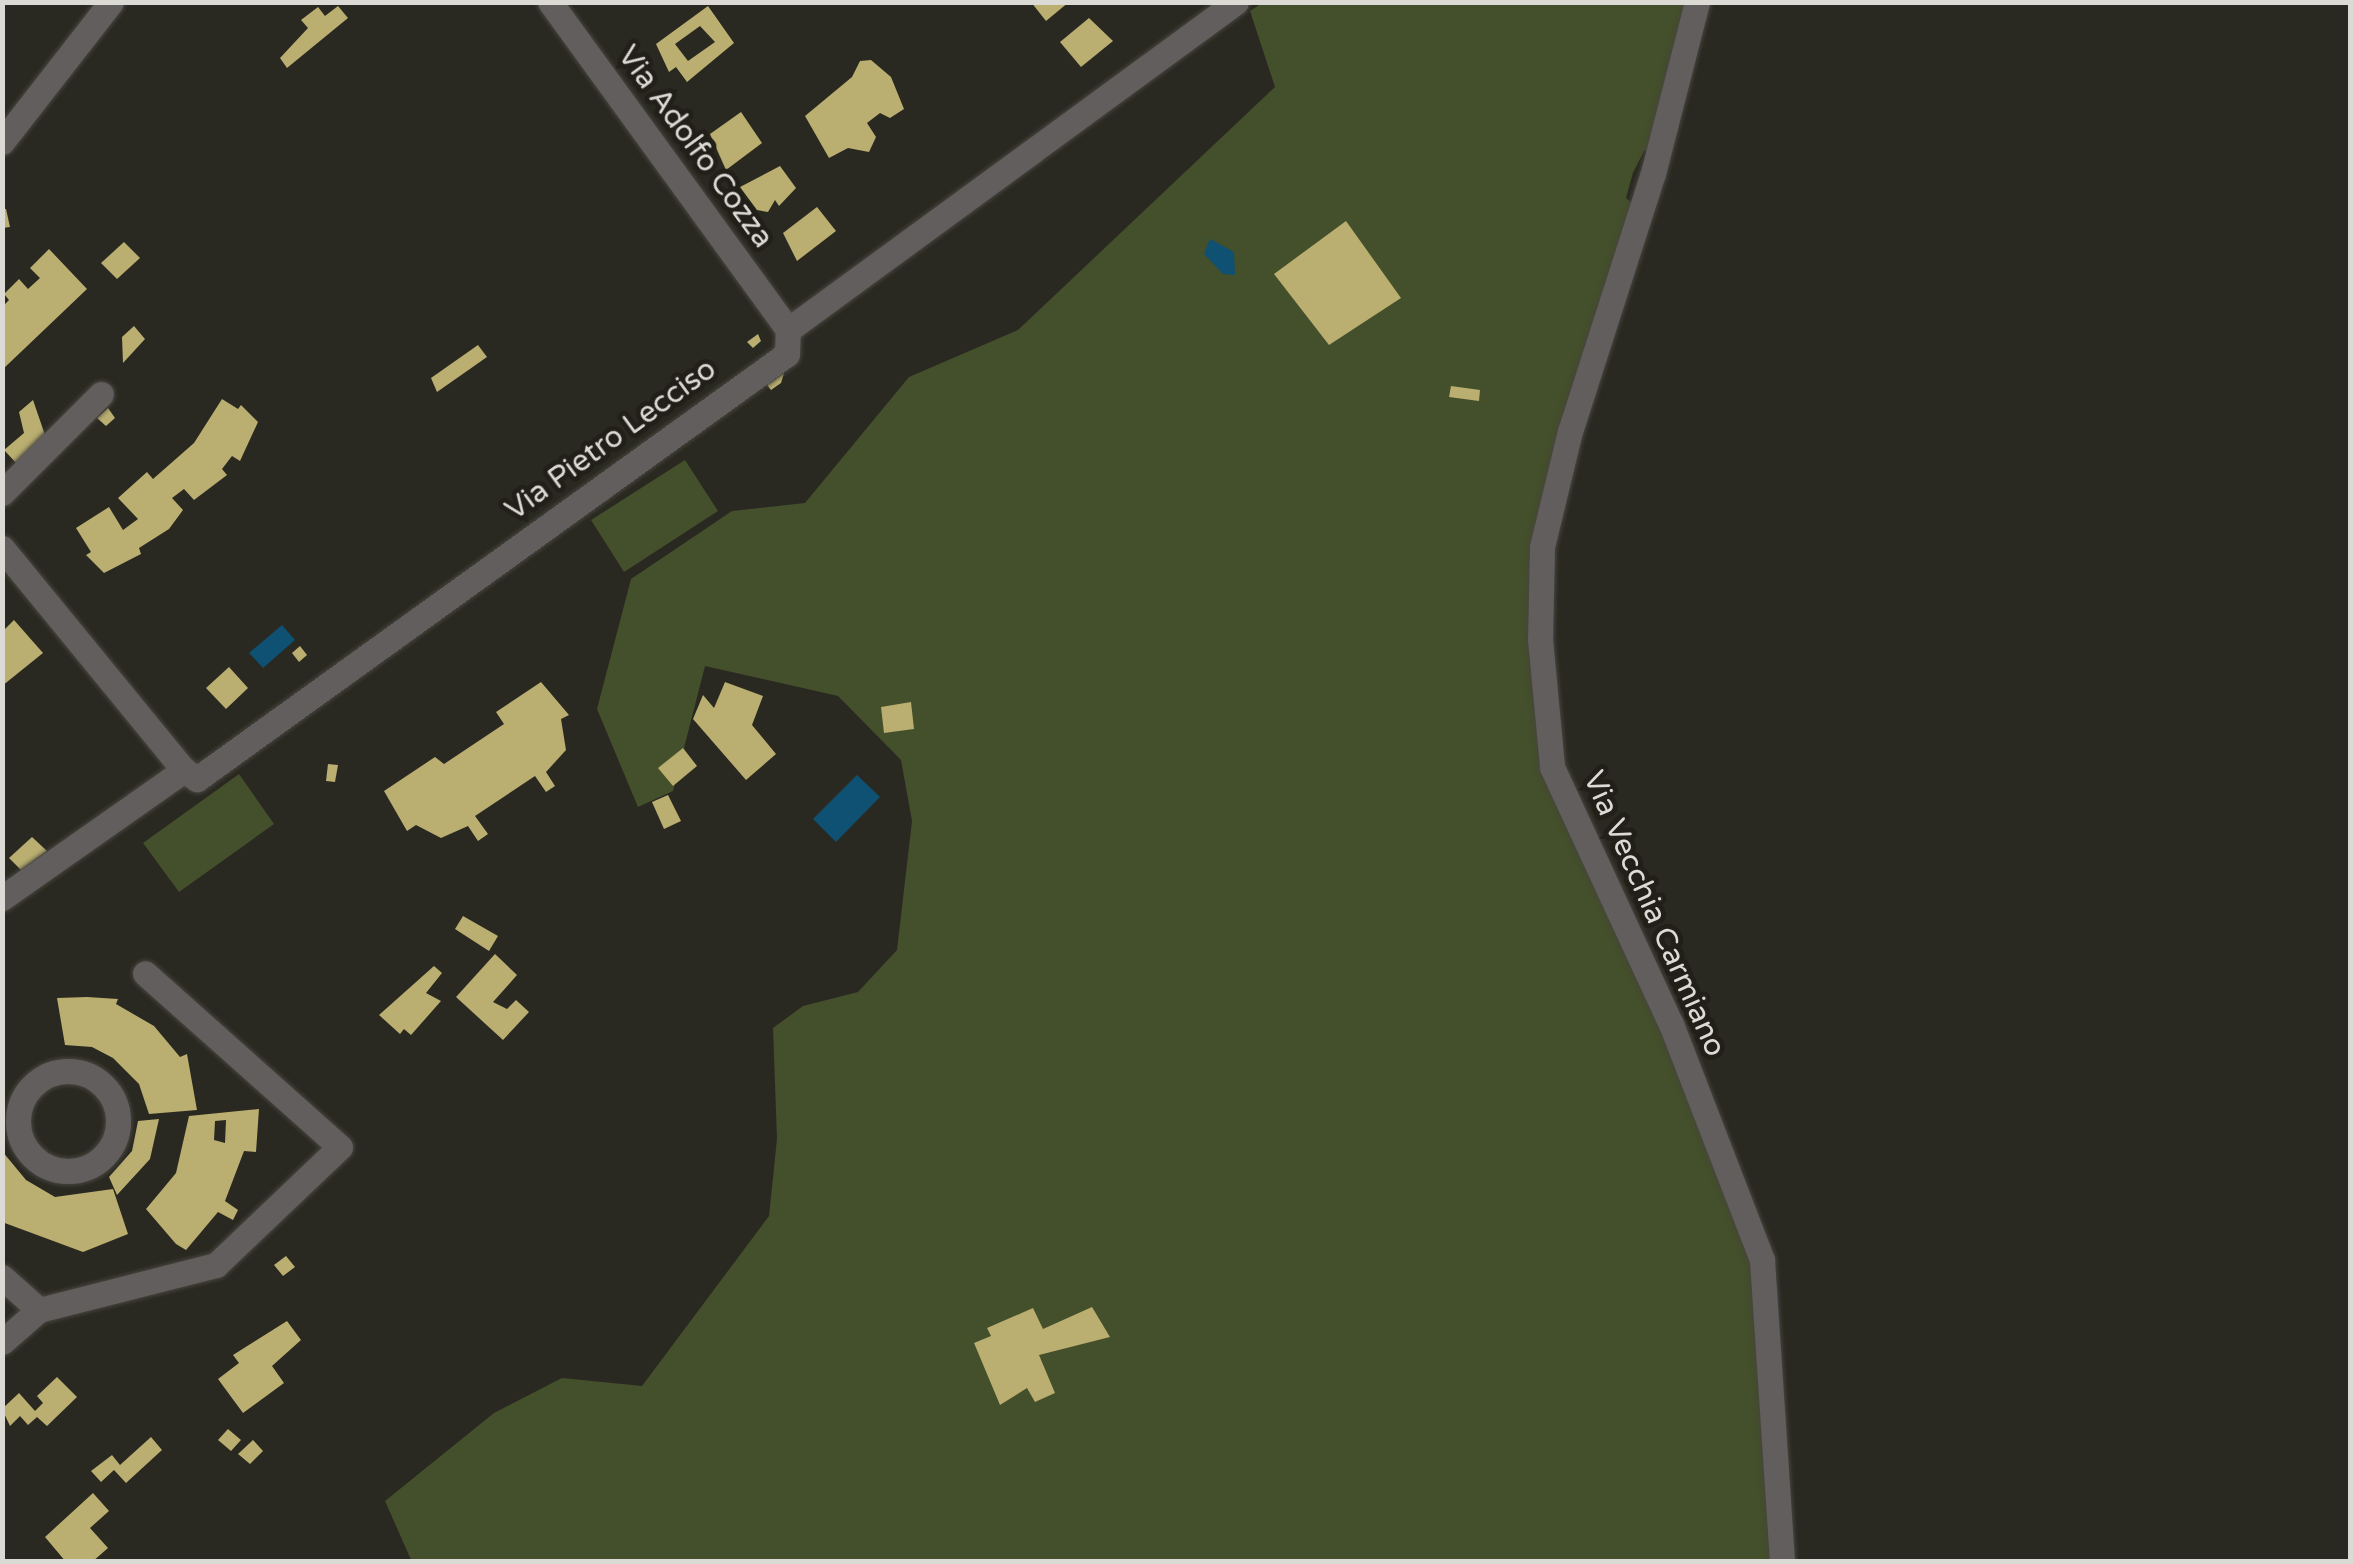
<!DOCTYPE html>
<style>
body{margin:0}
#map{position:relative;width:2353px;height:1564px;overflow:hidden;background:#2a2921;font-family:"Varela Round",sans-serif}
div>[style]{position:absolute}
.green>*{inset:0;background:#444f2b}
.water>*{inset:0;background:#0e5172}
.building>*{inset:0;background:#baae70}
.roads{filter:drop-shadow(0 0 2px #46453e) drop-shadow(0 0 2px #46453e)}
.minor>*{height:25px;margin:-12.5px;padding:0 12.5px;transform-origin:12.5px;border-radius:12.5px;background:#635e5e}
.minor>.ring{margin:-12.5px;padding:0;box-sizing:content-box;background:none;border:25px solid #635e5e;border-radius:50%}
span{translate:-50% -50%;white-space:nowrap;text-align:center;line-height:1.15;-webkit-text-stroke:10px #211f18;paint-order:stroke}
.street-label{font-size:30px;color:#dbdad5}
.frame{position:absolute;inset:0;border:5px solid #dbdad5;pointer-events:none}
</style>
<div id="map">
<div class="green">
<i style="clip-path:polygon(1262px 3px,1692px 3px,1655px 146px,1644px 151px,1633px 173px,1626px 198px,1637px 208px,1557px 457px,1540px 770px,1669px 1034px,1756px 1261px,1777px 1561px,412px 1562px,385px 1501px,494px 1413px,562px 1378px,642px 1386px,769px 1216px,777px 1139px,773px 1028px,803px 1006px,858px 992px,897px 950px,912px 821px,901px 760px,838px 696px,705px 666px,673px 791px,638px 807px,597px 709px,631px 579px,732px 511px,805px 503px,909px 377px,1018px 330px,1275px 87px,1250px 11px)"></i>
<i style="clip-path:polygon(685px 460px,718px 511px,624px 572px,591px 520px)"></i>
<i style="clip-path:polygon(239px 774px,274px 824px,179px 892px,143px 843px)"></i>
</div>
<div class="water">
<i style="clip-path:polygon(1210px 239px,1234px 252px,1235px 275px,1223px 274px,1204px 254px)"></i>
<i style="clip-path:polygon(282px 625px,295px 640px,263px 668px,249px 653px)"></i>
<i style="clip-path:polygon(857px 775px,880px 797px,836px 842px,813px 819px)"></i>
</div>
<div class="building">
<i style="clip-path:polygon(1031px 2px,1069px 2px,1046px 21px)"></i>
<i style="clip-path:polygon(338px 6px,348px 18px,287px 68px,280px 58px,308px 28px,301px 20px,318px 7px,325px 16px)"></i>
<i style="clip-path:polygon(evenodd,708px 6px,734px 43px,687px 82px,676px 67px,669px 72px,656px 44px,708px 6px,700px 26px,715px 42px,688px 61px,675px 44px,700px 26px)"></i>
<i style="clip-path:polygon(1089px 18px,1113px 41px,1081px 67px,1060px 42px)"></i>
<i style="clip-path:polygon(860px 61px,871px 60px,891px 77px,904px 109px,890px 118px,880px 113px,867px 123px,876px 137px,869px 152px,848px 148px,829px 158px,805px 116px,852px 77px)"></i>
<i style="clip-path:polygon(741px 112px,762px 143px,726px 170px,710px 134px)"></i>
<i style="clip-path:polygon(780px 166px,796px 188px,779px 206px,775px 200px,768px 212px,757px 210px,740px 187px)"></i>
<i style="clip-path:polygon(817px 207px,836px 231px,797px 261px,783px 233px)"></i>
<i style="clip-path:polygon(2px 209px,6px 209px,10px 227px,2px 228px)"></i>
<i style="clip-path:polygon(1346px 221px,1401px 298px,1329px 345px,1274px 274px)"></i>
<i style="clip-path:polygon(124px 242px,140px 258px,117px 279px,101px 263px)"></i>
<i style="clip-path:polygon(49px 249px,87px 289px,2px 370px,2px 307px,9px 300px,4px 294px,19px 279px,28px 289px,40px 278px,30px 268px)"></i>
<i style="clip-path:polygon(134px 326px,145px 339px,123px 363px,122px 337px)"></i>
<i style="clip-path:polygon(758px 334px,761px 341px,753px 348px,747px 342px)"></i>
<i style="clip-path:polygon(478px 345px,487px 357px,437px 392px,431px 378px)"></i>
<i style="clip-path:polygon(784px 373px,781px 383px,771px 390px,767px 385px)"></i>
<i style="clip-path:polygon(1451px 386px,1480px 390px,1479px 401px,1449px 397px)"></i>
<i style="clip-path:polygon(222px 399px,238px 409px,241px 405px,258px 422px,240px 461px,232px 456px,222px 469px,227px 475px,194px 500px,184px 489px,172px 498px,183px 510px,169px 529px,139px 548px,141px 554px,104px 573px,86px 555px,91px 552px,76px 528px,109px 507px,123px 530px,138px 519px,118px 498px,147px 472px,153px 479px,194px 443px)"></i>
<i style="clip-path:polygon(33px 400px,45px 435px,18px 465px,4px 450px,24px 433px,19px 412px)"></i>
<i style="clip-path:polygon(108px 408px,115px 418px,106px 426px,97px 418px)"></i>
<i style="clip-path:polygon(14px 620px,43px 653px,2px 686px,2px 632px)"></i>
<i style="clip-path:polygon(300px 646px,307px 655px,299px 662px,292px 653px)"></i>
<i style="clip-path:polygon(229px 667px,248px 688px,226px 709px,206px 688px)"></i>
<i style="clip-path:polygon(541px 682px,569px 715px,561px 719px,566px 750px,546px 772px,555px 786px,546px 792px,535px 776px,475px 816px,488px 834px,478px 841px,468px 826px,441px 838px,416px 825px,407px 831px,384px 791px,435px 757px,444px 764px,504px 724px,496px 712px)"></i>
<i style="clip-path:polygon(725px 682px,763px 696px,752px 725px,776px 754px,746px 780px,693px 719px,703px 695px,714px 708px)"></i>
<i style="clip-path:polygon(911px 702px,914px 729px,884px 733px,881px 707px)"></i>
<i style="clip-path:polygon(683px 748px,697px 766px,673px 786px,658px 768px)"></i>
<i style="clip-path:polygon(328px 764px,338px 765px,335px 782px,326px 781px)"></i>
<i style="clip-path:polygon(668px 795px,681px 821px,664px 829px,652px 802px)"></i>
<i style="clip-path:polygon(32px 837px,47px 851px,21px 870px,9px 858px)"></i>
<i style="clip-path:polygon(463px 916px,498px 936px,489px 951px,455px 929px)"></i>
<i style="clip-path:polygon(495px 954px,517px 975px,493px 1002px,507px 1009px,516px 1000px,529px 1012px,503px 1040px,456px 997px)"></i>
<i style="clip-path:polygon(434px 966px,442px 973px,426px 993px,441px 1001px,411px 1035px,404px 1029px,400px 1034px,379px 1015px)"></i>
<i style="clip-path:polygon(87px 997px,118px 999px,116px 1004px,154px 1026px,180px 1057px,187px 1054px,197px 1110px,149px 1114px,139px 1084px,113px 1058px,92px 1047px,65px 1045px,57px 998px)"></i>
<i style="clip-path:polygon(evenodd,259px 1109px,256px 1152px,244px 1151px,225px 1201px,238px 1210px,233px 1220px,218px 1212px,186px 1250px,176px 1244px,146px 1209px,176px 1173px,189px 1116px,259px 1109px,226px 1120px,225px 1143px,214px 1140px,215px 1121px,226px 1120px)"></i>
<i style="clip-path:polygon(159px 1119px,150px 1159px,117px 1195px,109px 1177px,132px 1151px,138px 1121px)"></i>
<i style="clip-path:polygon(2px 1151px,26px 1180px,55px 1197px,113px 1189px,128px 1234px,83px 1252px,2px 1222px)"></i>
<i style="clip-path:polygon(286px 1256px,295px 1267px,283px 1276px,274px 1265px)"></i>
<i style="clip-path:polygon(1092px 1307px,1110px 1337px,1039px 1355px,1055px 1393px,1035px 1402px,1027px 1388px,1000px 1405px,974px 1343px,991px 1336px,987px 1328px,1033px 1308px,1043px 1329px)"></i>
<i style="clip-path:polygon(287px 1321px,301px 1340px,272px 1366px,284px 1383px,243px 1413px,218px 1379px,239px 1363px,233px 1355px)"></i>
<i style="clip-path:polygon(57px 1377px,77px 1397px,47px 1426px,37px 1417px,28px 1425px,20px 1416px,10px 1426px,2px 1409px,19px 1393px,35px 1411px,43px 1403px,37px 1396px)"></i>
<i style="clip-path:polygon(228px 1429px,241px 1440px,231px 1451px,218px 1440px)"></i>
<i style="clip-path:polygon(151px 1437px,162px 1450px,126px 1483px,114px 1470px,101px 1482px,91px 1471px,112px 1455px,120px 1465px)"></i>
<i style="clip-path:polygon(253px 1440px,263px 1451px,250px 1464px,238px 1454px)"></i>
<i style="clip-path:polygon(93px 1493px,109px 1511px,90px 1528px,108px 1548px,92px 1562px,66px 1562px,45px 1537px)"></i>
</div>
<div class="roads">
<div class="minor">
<i style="left:550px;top:2px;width:405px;rotate:54deg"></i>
<i style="left:1697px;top:2px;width:177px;rotate:104.4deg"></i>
<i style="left:1653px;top:173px;width:271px;rotate:107.8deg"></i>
<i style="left:1570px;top:431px;width:119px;rotate:103.6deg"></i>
<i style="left:1542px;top:547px;width:92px;rotate:91.2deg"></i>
<i style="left:1540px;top:639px;width:129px;rotate:84.6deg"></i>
<i style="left:1552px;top:767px;width:283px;rotate:65.2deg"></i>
<i style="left:1671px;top:1024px;width:253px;rotate:68.9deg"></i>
<i style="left:1762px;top:1260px;width:303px;rotate:86.2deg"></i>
<i style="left:2px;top:142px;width:177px;rotate:-52.1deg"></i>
<i style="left:788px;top:330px;width:555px;rotate:-36.21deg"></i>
<i style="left:2px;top:493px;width:140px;rotate:-45deg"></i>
<i style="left:2px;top:548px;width:287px;rotate:50.7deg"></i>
<i style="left:2px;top:898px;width:223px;rotate:-35.1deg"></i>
<i style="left:184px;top:770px;width:16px;rotate:35deg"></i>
<i style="left:197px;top:779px;width:727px;rotate:-35.77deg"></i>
<i style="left:787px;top:354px;width:24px;rotate:-88deg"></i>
<i class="ring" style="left:18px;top:1071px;width:75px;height:75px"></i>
<i style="left:2px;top:1277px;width:50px;rotate:41.7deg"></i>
<i style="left:2px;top:1342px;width:49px;rotate:-40.9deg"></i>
<i style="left:39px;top:1310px;width:183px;rotate:-14.3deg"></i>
<i style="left:216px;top:1265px;width:171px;rotate:-43.6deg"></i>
<i style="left:340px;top:1147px;width:261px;rotate:-138.3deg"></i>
</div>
</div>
<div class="street-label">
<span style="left:695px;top:147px;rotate:54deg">Via Adolfo Cozza</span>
<span style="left:611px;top:440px;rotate:-36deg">Via Pietro Lecciso</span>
<span style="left:1654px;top:914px;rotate:66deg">Via Vecchia Carmiano</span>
</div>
<div class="frame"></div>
</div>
